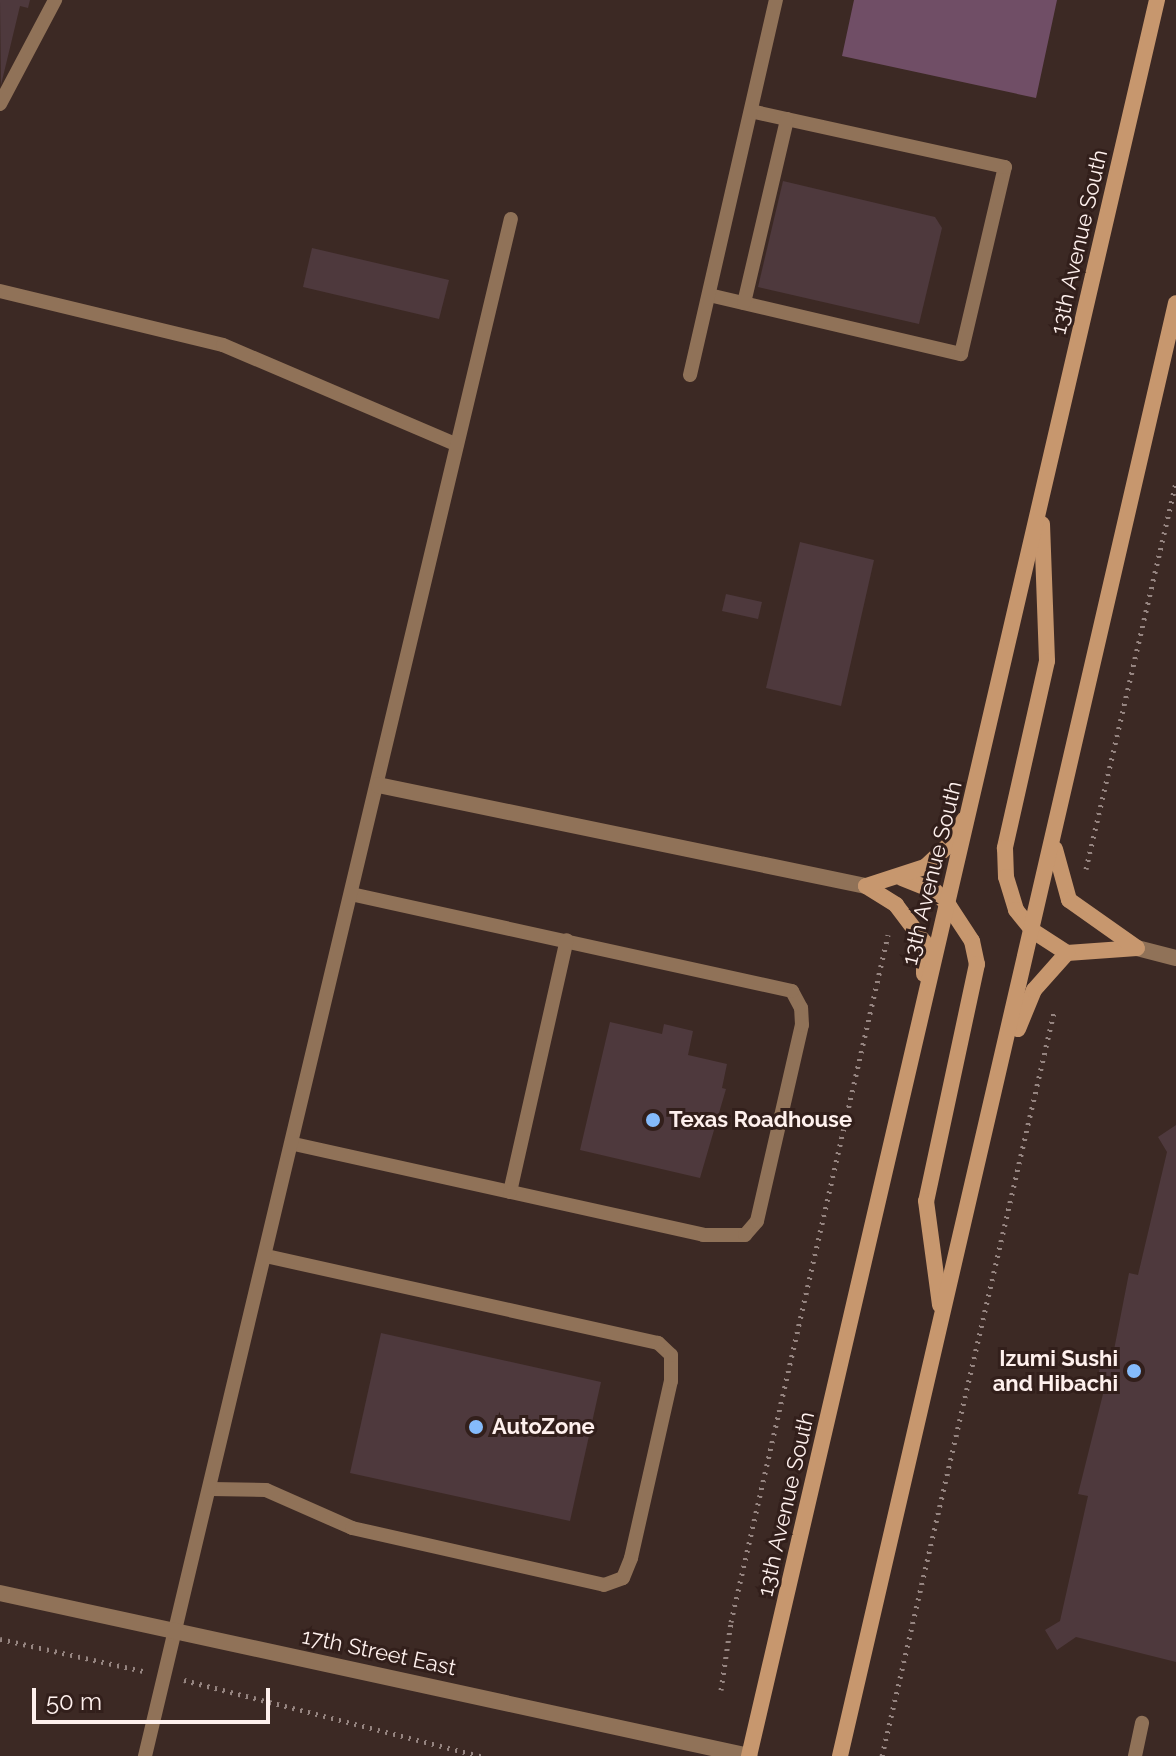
<!DOCTYPE html>
<style>
body{margin:0}
#map{position:relative;width:1176px;height:1756px;overflow:hidden;background:#3c2924;font-family:Raleway,sans-serif}
div>[style]{position:absolute}
.water>*{inset:0;background:#704e66}
.building>*{inset:0;background:#4e393d}
.path>*{height:5px;margin-top:-2.5px;transform-origin:0;background:repeating-linear-gradient(90deg,#968581 0 2px,transparent 0 8px)}
.service>*{height:14px;margin:-7px;padding:0 7px;transform-origin:7px;border-radius:7px;background:#907258}
.minor>*{height:16px;margin:-8px;padding:0 8px;transform-origin:8px;border-radius:8px;background:#907258}
.tertiary>*{height:16px;margin:-8px;padding:0 8px;transform-origin:8px;border-radius:8px;background:#907258}
.secondary>*{height:16px;margin:-8px;padding:0 8px;transform-origin:8px;border-radius:8px;background:#c7976e}
.dots>*{width:22px;height:22px;translate:-50% -50%;box-sizing:border-box;border:4px solid #321f1b;border-radius:50%}
span{translate:-50% -50%;white-space:nowrap;text-align:center;line-height:1.15;-webkit-text-stroke:6px #321f1b;paint-order:stroke}
.street-label{font-size:22px;color:#fef0ed}
.poi-label{font-size:22px;color:#fef0ed;font-weight:700}
.left{translate:0 -50%;text-align:left}
.right{translate:-100% -50%;text-align:right}
.scale{position:absolute;left:32px;top:1688px;width:238px;height:36px;box-sizing:border-box;border:4px solid #fef0ed;border-top:0;padding-left:10px;font-size:24px;line-height:28px;white-space:nowrap;color:#fef0ed;-webkit-text-stroke:6px #321f1b;paint-order:stroke}
</style>
<div id="map">
<div class="water">
<i style="clip-path:polygon(854px 0,1057px 0,1036px 98px,842px 56px)"></i>
</div>
<div class="building">
<i style="clip-path:polygon(0 0,30px 0,28px 8px,20px 6px,1px 85px)"></i>
<i style="clip-path:polygon(783px 181px,935px 217px,942px 228px,919px 324px,758px 287px)"></i>
<i style="clip-path:polygon(312px 248px,449px 280px,439px 319px,303px 287px)"></i>
<i style="clip-path:polygon(800px 542px,874px 560px,841px 706px,766px 688px)"></i>
<i style="clip-path:polygon(726px 594px,762px 602px,758px 619px,722px 611px)"></i>
<i style="clip-path:polygon(610px 1022px,662px 1034px,664px 1024px,693px 1031px,688px 1055px,727px 1064px,722px 1088px,726px 1089px,700px 1178px,580px 1150px)"></i>
<i style="clip-path:polygon(1176px 1125px,1176px 1662px,1076px 1637px,1057px 1650px,1045px 1630px,1060px 1621px,1088px 1496px,1078px 1494px,1107px 1378px,1098px 1376px,1103px 1353px,1113px 1355px,1129px 1273px,1138px 1275px,1167px 1152px,1158px 1137px)"></i>
<i style="clip-path:polygon(381px 1333px,601px 1382px,570px 1521px,350px 1473px)"></i>
</div>
<div class="path">
<i style="left:1086px;top:869px;width:398px;rotate:-76.9deg"></i>
<i style="left:0;top:1639px;width:147px;rotate:12.6deg"></i>
<i style="left:184px;top:1680px;width:307px;rotate:14.4deg"></i>
<i style="left:721px;top:1690px;width:69px;rotate:-81.6deg"></i>
<i style="left:731px;top:1622px;width:705px;rotate:-77.13deg"></i>
<i style="left:882px;top:1756px;width:764px;rotate:-76.98deg"></i>
</div>
<div class="service">
<i style="left:0;top:104px;width:118px;rotate:-62.1deg"></i>
<i style="left:0;top:291px;width:229px;rotate:13.6deg"></i>
<i style="left:223px;top:345px;width:254px;rotate:23.1deg"></i>
<i style="left:709px;top:295px;width:259px;rotate:13.2deg"></i>
<i style="left:961px;top:354px;width:192px;rotate:-76.8deg"></i>
<i style="left:1005px;top:167px;width:260px;rotate:-167.6deg"></i>
<i style="left:744px;top:303px;width:189px;rotate:-76.8deg"></i>
<i style="left:690px;top:375px;width:385px;rotate:-77.1deg"></i>
<i style="left:294px;top:1144px;width:419px;rotate:12.5deg"></i>
<i style="left:703px;top:1235px;width:42px"></i>
<i style="left:745px;top:1235px;width:18px;rotate:-49deg"></i>
<i style="left:757px;top:1221px;width:201px;rotate:-77.1deg"></i>
<i style="left:802px;top:1025px;width:17px;rotate:-93deg"></i>
<i style="left:801px;top:1008px;width:19px;rotate:-118deg"></i>
<i style="left:792px;top:991px;width:451px;rotate:-167.6deg"></i>
<i style="left:510px;top:1192px;width:258px;rotate:-77.3deg"></i>
<i style="left:211px;top:1489px;width:55px;rotate:1deg"></i>
<i style="left:266px;top:1490px;width:94px;rotate:23.8deg"></i>
<i style="left:352px;top:1528px;width:258px;rotate:12.7deg"></i>
<i style="left:604px;top:1585px;width:20px;rotate:-20deg"></i>
<i style="left:623px;top:1578px;width:22px;rotate:-68deg"></i>
<i style="left:631px;top:1558px;width:181px;rotate:-77.3deg"></i>
<i style="left:671px;top:1381px;width:26px;rotate:-90deg"></i>
<i style="left:671px;top:1355px;width:18px;rotate:-137deg"></i>
<i style="left:658px;top:1343px;width:401px;rotate:-167.5deg"></i>
<i style="left:145px;top:1756px;width:1580px;rotate:-76.61deg"></i>
<i style="left:1135px;top:1756px;width:34px;rotate:-78deg"></i>
</div>
<div class="minor">
<i style="left:378px;top:785px;width:498px;rotate:11.7deg"></i>
<i style="left:1137px;top:948px;width:40px;rotate:14.4deg"></i>
</div>
<div class="tertiary">
<i style="left:0;top:1593px;width:767px;rotate:12.28deg"></i>
</div>
<div class="secondary">
<i style="left:1042px;top:524px;width:137px;rotate:87.9deg"></i>
<i style="left:1047px;top:661px;width:192px;rotate:102.7deg"></i>
<i style="left:1005px;top:848px;width:29px;rotate:88deg"></i>
<i style="left:1006px;top:877px;width:34px;rotate:73deg"></i>
<i style="left:1016px;top:910px;width:27px;rotate:51deg"></i>
<i style="left:1033px;top:931px;width:40px;rotate:32.9deg"></i>
<i style="left:1067px;top:953px;width:70px;rotate:-4.1deg"></i>
<i style="left:1055px;top:849px;width:53px;rotate:74.6deg"></i>
<i style="left:1069px;top:900px;width:83px;rotate:35.2deg"></i>
<i style="left:902px;top:878px;width:35px;rotate:22deg"></i>
<i style="left:935px;top:891px;width:21px;rotate:47deg"></i>
<i style="left:949px;top:906px;width:42px;rotate:56.7deg"></i>
<i style="left:972px;top:941px;width:24px;rotate:78deg"></i>
<i style="left:977px;top:964px;width:242px;rotate:102.1deg"></i>
<i style="left:926px;top:1201px;width:105px;rotate:82.3deg"></i>
<i style="left:866px;top:886px;width:36px;rotate:32deg"></i>
<i style="left:896px;top:905px;width:46px;rotate:52.9deg"></i>
<i style="left:924px;top:942px;width:32px;rotate:90deg"></i>
<i style="left:866px;top:886px;width:62px;rotate:-17.9deg"></i>
<i style="left:925px;top:867px;width:34px;rotate:-43deg"></i>
<i style="left:950px;top:844px;width:28px;rotate:-60deg"></i>
<i style="left:1018px;top:1029px;width:42px;rotate:-67.7deg"></i>
<i style="left:1034px;top:990px;width:50px;rotate:-48.3deg"></i>
<i style="left:749px;top:1756px;width:1803px;rotate:-76.92deg"></i>
<i style="left:840px;top:1756px;width:1491px;rotate:-76.98deg"></i>
</div>
<div class="dots">
<i style="left:653px;top:1120px;background:#85bbfb"></i>
<i style="left:1134px;top:1371px;background:#85bbfb"></i>
<i style="left:476px;top:1427px;background:#85bbfb"></i>
</div>
<div class="street-label">
<span style="left:1079px;top:242px;rotate:-77deg">13th Avenue South</span>
<span style="left:932px;top:873px;rotate:-76deg">13th Avenue South</span>
<span style="left:786px;top:1504px;rotate:-77deg">13th Avenue South</span>
<span style="left:379px;top:1652px;rotate:12deg">17th Street East</span>
</div>
<div class="poi-label">
<span class="left" style="left:669px;top:1120px">Texas Roadhouse</span>
<span class="right" style="left:1118px;top:1371px">Izumi Sushi<br>and Hibachi</span>
<span class="left" style="left:492px;top:1427px">AutoZone</span>
</div>
<div class="scale">50 m</div>
</div>
